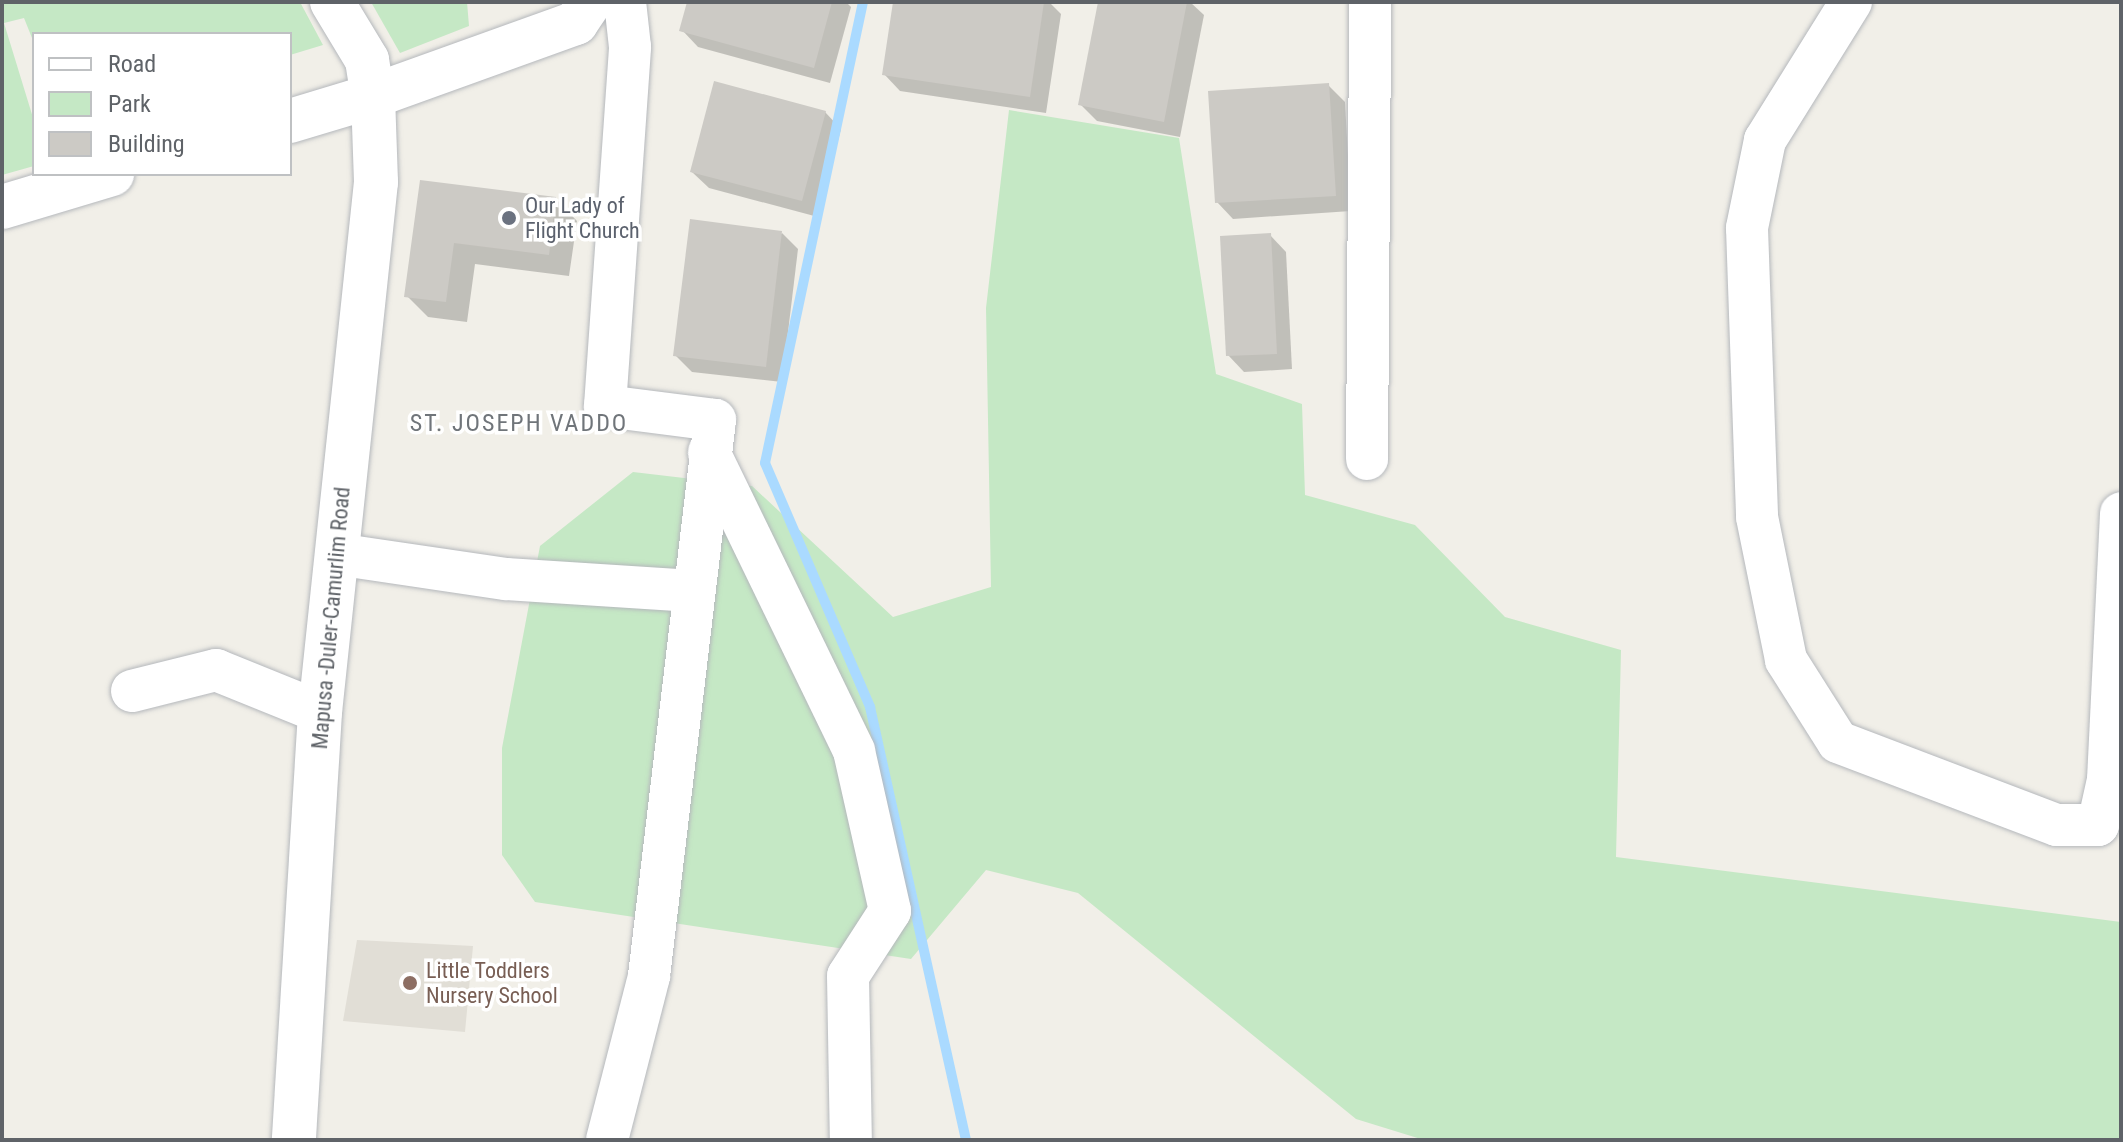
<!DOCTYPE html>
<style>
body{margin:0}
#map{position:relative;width:2123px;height:1142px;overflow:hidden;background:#f1efe8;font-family:"Roboto Condensed",sans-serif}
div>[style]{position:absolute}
.education>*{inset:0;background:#e1ded6}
.green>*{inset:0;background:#c5e8c5}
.shadow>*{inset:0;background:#0003}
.stream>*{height:10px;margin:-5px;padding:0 5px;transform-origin:5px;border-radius:5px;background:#aadaff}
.building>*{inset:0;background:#cccac5}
.roads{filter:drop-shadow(0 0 2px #b5b8bc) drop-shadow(0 0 2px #b5b8bc)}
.minor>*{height:42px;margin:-21px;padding:0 21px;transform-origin:21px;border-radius:21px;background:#fff}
.tertiary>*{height:44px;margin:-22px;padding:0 22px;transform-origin:22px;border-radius:22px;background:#fff}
.secondary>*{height:44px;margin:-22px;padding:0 22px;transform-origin:22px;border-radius:22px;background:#fff}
.dots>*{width:22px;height:22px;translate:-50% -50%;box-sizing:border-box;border:4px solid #fff;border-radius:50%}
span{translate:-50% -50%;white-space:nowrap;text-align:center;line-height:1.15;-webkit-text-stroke:7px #fff;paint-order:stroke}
.worship-label{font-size:22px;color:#5b616d}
.left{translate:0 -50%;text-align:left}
.street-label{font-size:22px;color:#5f6368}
.education-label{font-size:22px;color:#785e54}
.neighbourhood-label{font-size:24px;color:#70757a;letter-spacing:2px}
.frame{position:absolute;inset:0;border:4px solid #5f6368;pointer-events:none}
.legend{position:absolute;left:32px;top:32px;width:260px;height:144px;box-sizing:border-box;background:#fff;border:2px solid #bfc1c3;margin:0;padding:10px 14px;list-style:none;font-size:24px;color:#5f6368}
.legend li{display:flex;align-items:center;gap:16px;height:40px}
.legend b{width:40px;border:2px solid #bfc1c3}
</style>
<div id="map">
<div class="education">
<i style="clip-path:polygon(357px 940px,473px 946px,465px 1032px,343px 1021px)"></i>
</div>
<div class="green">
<i style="clip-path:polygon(2px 2px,300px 2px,323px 45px,290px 55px,290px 34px,34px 34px,34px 43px,24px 18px,4px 23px,34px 121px,34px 166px,2px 175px)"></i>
<i style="clip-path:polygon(371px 2px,467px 2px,469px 26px,400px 53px)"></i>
<i style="clip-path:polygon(1009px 110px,1179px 138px,1216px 374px,1302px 404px,1305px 495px,1415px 525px,1505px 617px,1621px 650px,1616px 857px,2121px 922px,2121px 1140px,1424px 1140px,1356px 1119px,1078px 893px,986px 870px,911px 959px,535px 902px,502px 855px,502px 748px,540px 546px,633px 472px,752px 486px,893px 617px,991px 587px,986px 308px)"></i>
</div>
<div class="shadow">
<i style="clip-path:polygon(689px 2px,846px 2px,851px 7px,830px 83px,698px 47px,682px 30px)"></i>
<i style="clip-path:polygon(895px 2px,1049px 2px,1061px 14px,1046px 113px,900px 91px,884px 74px)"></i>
<i style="clip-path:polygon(1100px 2px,1190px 2px,1204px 15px,1180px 137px,1097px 121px,1080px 104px)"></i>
<i style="clip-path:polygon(1328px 85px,1345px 102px,1351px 211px,1233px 219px,1217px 202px)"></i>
<i style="clip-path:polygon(825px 112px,841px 129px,818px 217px,709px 188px,692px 172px)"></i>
<i style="clip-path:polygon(421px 182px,556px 199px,577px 221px,569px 276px,475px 264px,467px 322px,428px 317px,407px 296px)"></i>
<i style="clip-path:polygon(782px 233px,798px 249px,782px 382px,692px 372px,675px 355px)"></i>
<i style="clip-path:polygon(1270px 235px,1286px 252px,1292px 369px,1244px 372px,1228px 355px)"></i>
</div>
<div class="stream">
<i style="left:863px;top:2px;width:471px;rotate:102deg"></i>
<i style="left:765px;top:463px;width:266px;rotate:66.7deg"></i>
<i style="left:870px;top:707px;width:444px;rotate:77.5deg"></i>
</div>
<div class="building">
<i style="clip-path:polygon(687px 2px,832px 2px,814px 68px,679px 31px)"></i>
<i style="clip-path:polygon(893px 2px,1044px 2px,1030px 97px,882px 75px)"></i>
<i style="clip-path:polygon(1098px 2px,1187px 2px,1164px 122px,1078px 105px)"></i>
<i style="clip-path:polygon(714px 81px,826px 111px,802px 201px,690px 172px)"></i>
<i style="clip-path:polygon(1329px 83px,1336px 196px,1215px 203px,1208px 91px)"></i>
<i style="clip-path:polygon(420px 180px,556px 197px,549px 255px,454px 243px,446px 302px,404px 297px)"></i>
<i style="clip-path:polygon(690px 219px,782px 231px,766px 367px,673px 356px)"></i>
<i style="clip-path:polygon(1271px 233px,1277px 354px,1226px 356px,1220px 236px)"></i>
</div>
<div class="roads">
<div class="minor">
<i style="left:1851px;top:2px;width:163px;rotate:121.9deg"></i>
<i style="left:1765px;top:140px;width:90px;rotate:101.6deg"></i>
<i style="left:1747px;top:228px;width:289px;rotate:88deg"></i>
<i style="left:1757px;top:517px;width:146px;rotate:78.5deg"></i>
<i style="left:1786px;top:660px;width:97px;rotate:57.6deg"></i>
<i style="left:1838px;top:742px;width:234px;rotate:20.8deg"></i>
<i style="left:2057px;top:825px;width:41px"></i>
<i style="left:2098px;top:825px;width:46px;rotate:-77.5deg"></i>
<i style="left:2108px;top:780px;width:267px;rotate:-87.2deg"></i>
<i style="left:709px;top:452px;width:332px;rotate:64.1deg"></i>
<i style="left:854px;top:751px;width:164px;rotate:77.3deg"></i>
<i style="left:890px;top:911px;width:77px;rotate:122.9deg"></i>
<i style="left:848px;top:976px;width:164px;rotate:89deg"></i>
<i style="left:1367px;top:459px;width:457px;rotate:-89.6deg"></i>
<i style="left:336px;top:554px;width:172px;rotate:8.4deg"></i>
<i style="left:506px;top:579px;width:187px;rotate:3.7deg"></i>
<i style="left:132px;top:691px;width:87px;rotate:-14deg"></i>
<i style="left:216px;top:670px;width:112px;rotate:22deg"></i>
<i style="left:607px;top:1140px;width:169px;rotate:-75.6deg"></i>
<i style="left:649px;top:976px;width:560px;rotate:-83.23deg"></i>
<i style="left:715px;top:420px;width:111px;rotate:-172.7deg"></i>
<i style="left:605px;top:406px;width:360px;rotate:-86deg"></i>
<i style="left:630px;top:47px;width:45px;rotate:-96.3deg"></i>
</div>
<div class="tertiary">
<i style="left:332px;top:2px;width:68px;rotate:58.9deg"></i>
<i style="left:367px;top:60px;width:36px;rotate:81deg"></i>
<i style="left:373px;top:96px;width:216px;rotate:-19.8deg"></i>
<i style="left:576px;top:23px;width:25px;rotate:-56deg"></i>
</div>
<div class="secondary">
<i style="left:290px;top:121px;width:87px;rotate:-16.8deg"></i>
<i style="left:373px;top:96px;width:86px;rotate:88deg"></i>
<i style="left:376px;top:182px;width:533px;rotate:96.03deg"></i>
<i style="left:320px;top:712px;width:429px;rotate:93.5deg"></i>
<i style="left:2px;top:207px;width:115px;rotate:-16.7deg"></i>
</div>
</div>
<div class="dots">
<i style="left:509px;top:218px;background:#6b7280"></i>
<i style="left:410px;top:983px;background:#8d6e63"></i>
</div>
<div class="worship-label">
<span class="left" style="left:525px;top:218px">Our Lady of<br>Flight Church</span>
</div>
<div class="street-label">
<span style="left:331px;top:618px;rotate:-85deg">Mapusa -Duler-Camurlim Road</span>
</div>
<div class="education-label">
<span class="left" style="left:426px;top:983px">Little Toddlers<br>Nursery School</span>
</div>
<div class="neighbourhood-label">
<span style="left:519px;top:424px">ST. JOSEPH VADDO</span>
</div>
<div class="frame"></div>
<ul class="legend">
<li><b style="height:10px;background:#fff"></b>Road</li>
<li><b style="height:22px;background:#c5e8c5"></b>Park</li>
<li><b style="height:22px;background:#cccac5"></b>Building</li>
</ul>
</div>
